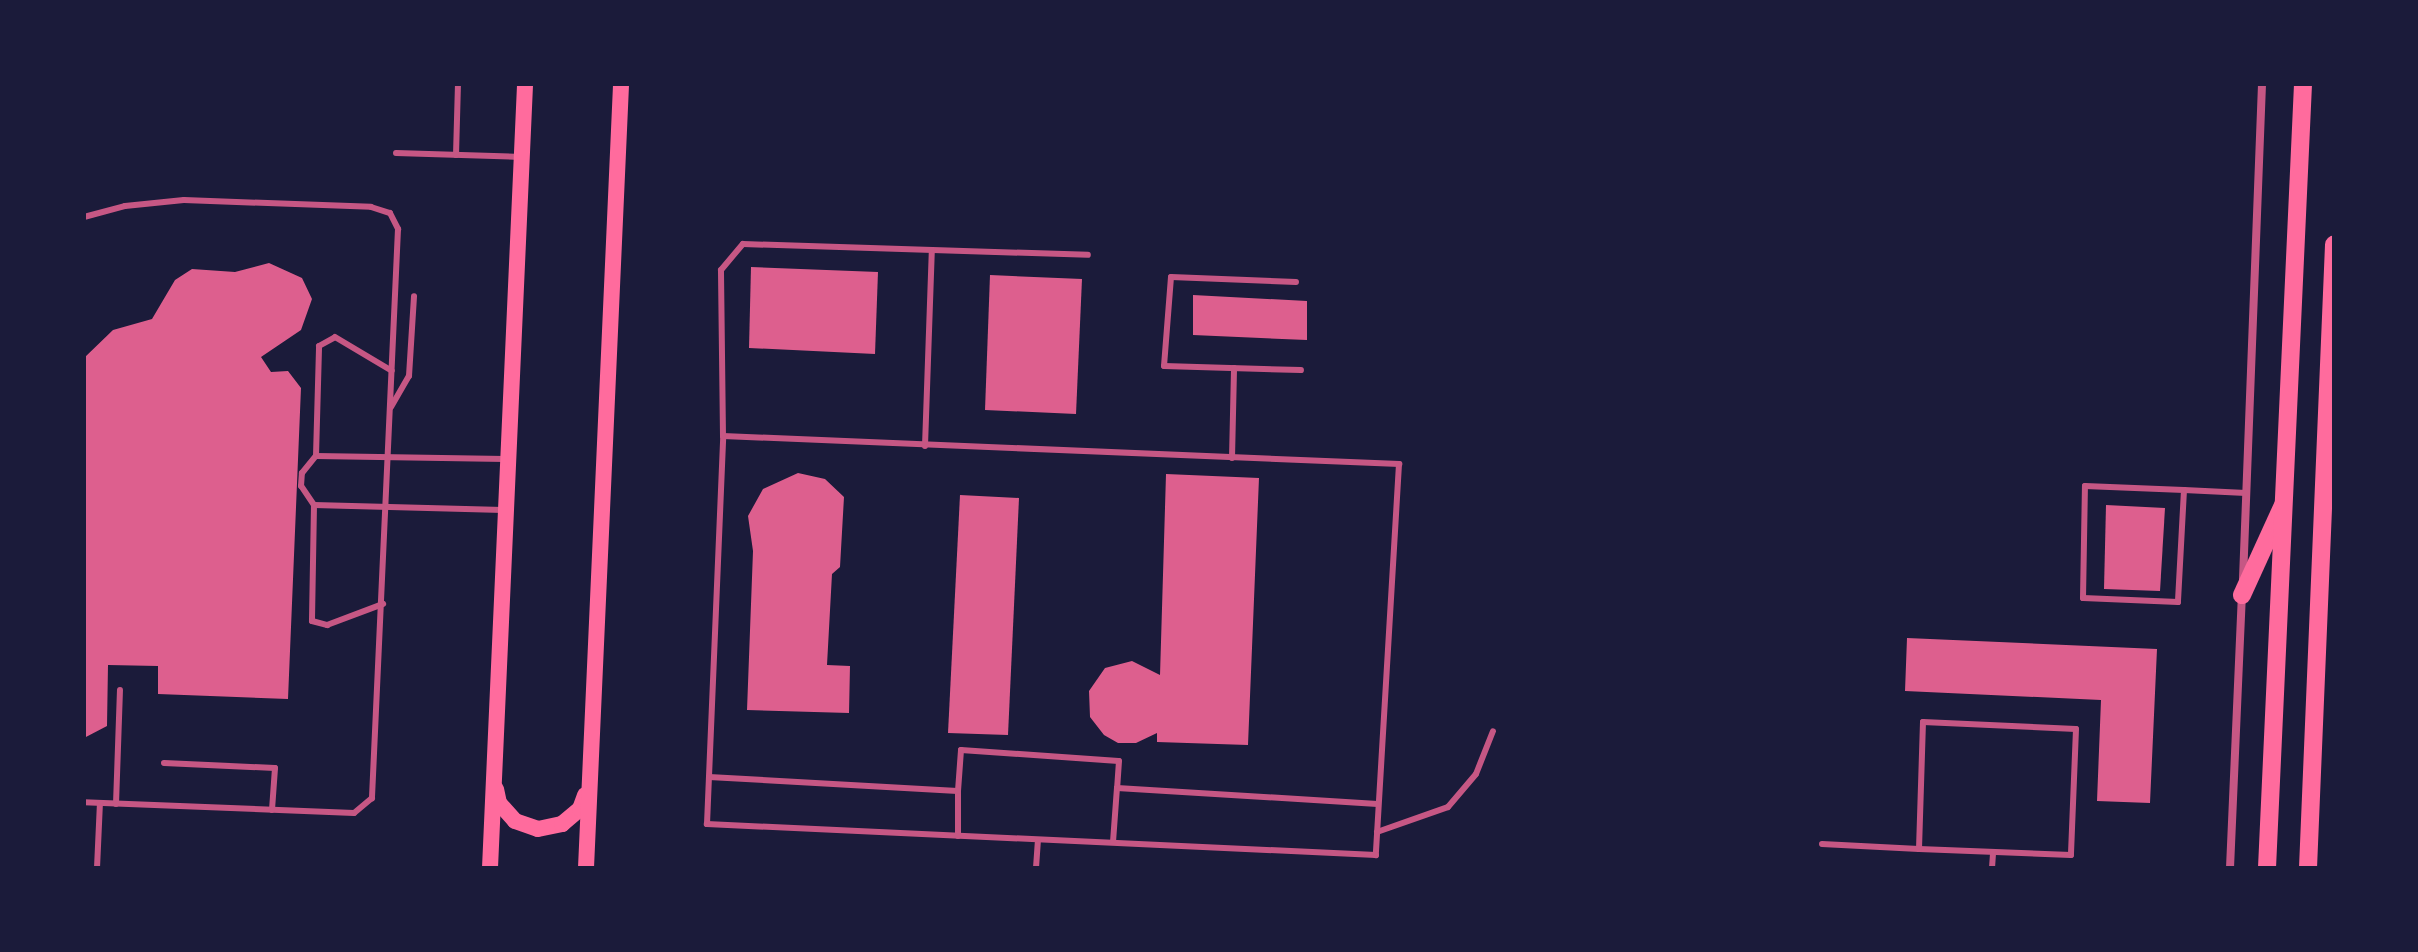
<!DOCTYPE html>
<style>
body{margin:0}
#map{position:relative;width:2418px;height:952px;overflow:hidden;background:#1b1b3a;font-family:"DejaVu Sans",sans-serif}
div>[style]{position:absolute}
.building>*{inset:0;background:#dd5f8e}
.service>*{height:6px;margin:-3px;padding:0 3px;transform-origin:3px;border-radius:3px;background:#c65784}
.minor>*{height:8px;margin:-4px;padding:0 4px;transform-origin:4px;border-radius:4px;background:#c65784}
.secondary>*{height:16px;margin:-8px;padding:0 8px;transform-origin:8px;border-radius:8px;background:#ff6b9d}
.primary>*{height:18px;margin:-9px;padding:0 9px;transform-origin:9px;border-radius:9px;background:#ff6b9d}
span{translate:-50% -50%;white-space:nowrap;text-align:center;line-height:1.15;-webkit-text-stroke:6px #1b1b3a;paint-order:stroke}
.frame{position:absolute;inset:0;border:86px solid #1b1b3a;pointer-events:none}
</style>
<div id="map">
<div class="building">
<i style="clip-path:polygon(269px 263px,302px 278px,312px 299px,301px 330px,261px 357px,271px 372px,288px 371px,301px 388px,288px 699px,158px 694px,158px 666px,108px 665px,107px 726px,84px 738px,84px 358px,113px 330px,152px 319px,175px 280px,192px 269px,235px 272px)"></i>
<i style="clip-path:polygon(751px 267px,878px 272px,875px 354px,749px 348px)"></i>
<i style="clip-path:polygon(990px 275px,1082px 279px,1076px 414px,985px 410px)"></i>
<i style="clip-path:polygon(1193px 295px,1307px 301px,1307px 340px,1193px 335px)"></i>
<i style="clip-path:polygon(798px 473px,825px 479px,844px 497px,840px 567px,832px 574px,827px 665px,850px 666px,849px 713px,747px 710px,753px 551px,748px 516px,763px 489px)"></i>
<i style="clip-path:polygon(1166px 474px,1259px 478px,1248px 745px,1157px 742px,1157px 733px,1136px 743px,1118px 743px,1104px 735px,1090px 717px,1089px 691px,1105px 668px,1132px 661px,1160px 675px)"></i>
<i style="clip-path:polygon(960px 495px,1019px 498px,1008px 735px,948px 733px)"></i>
<i style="clip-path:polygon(2106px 505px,2165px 508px,2160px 591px,2104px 589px)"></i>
<i style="clip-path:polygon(1907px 638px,2157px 649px,2150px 803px,2097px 801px,2101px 700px,1905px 691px)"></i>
</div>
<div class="service">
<i style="left:396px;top:153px;width:125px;rotate:1.8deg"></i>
<i style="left:456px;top:155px;width:71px;rotate:-88.4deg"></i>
<i style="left:84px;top:217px;width:42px;rotate:-15deg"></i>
<i style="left:125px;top:206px;width:59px;rotate:-5.8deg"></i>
<i style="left:184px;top:200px;width:187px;rotate:2.1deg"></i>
<i style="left:371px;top:207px;width:20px;rotate:18deg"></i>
<i style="left:390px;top:213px;width:18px;rotate:63deg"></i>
<i style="left:398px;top:229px;width:570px;rotate:92.62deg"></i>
<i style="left:372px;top:798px;width:23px;rotate:140deg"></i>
<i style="left:354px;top:813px;width:270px;rotate:-177.7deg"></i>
<i style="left:1296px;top:282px;width:125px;rotate:-177.7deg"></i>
<i style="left:1171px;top:277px;width:89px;rotate:94.5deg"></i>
<i style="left:1164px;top:366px;width:137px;rotate:1.7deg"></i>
<i style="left:391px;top:407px;width:36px;rotate:-60deg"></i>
<i style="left:409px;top:376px;width:80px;rotate:-86.4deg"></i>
<i style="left:723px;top:436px;width:677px;rotate:2.37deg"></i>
<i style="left:1399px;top:464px;width:392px;rotate:93.4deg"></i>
<i style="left:1376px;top:855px;width:670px;rotate:-177.35deg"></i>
<i style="left:707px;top:824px;width:388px;rotate:-87.6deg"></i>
<i style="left:723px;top:436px;width:166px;rotate:-90.7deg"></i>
<i style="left:721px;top:270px;width:34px;rotate:-50deg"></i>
<i style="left:743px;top:244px;width:345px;rotate:1.8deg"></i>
<i style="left:925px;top:446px;width:196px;rotate:-88deg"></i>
<i style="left:316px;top:456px;width:110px;rotate:-88.4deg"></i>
<i style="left:319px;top:346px;width:18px;rotate:-29deg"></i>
<i style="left:335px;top:337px;width:66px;rotate:30.8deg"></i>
<i style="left:1232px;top:458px;width:90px;rotate:-88.7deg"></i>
<i style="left:2184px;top:490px;width:112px;rotate:93.1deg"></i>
<i style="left:2178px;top:602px;width:95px;rotate:-177.6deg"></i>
<i style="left:2083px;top:598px;width:112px;rotate:-89deg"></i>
<i style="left:2085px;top:486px;width:99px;rotate:2.3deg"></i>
<i style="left:2184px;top:490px;width:62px;rotate:2.8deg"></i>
<i style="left:314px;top:505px;width:116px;rotate:91deg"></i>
<i style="left:312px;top:621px;width:16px;rotate:15deg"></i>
<i style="left:327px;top:625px;width:60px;rotate:-20.6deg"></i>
<i style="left:503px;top:510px;width:189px;rotate:-178.5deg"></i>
<i style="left:314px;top:505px;width:23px;rotate:-124deg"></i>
<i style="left:301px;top:486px;width:13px;rotate:-86deg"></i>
<i style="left:302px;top:473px;width:22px;rotate:-51deg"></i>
<i style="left:316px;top:456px;width:189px;rotate:0.9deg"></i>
<i style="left:1923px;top:722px;width:153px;rotate:2.6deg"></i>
<i style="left:2076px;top:729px;width:126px;rotate:92.3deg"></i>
<i style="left:2071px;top:855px;width:152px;rotate:-177.7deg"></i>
<i style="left:1919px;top:849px;width:127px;rotate:-88.2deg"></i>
<i style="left:164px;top:763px;width:111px;rotate:2.6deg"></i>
<i style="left:275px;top:768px;width:42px;rotate:94.1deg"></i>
<i style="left:709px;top:777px;width:249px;rotate:3.2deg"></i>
<i style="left:958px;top:791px;width:45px;rotate:90deg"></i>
<i style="left:958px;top:791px;width:41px;rotate:-85.8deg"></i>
<i style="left:961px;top:750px;width:158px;rotate:4deg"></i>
<i style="left:1119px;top:761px;width:27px;rotate:94deg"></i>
<i style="left:116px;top:804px;width:114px;rotate:-88deg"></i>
<i style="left:1377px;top:832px;width:75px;rotate:-19.4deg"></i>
<i style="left:1448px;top:807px;width:43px;rotate:-49.7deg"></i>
<i style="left:1476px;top:774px;width:46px;rotate:-68.4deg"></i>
<i style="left:1113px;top:842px;width:54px;rotate:-85.8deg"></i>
<i style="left:1117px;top:788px;width:261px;rotate:3.5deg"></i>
<i style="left:1822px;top:844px;width:97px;rotate:3deg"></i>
<i style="left:97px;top:868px;width:65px;rotate:-87.4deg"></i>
<i style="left:1036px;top:868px;width:27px;rotate:-86deg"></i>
<i style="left:1992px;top:868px;width:15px;rotate:-86deg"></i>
</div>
<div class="minor">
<i style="left:2243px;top:579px;width:495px;rotate:-87.8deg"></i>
<i style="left:2230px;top:868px;width:272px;rotate:-87.5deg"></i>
</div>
<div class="secondary">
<i style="left:496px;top:789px;width:14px;rotate:78deg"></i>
<i style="left:499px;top:803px;width:24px;rotate:48deg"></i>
<i style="left:515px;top:821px;width:24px;rotate:19deg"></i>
<i style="left:538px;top:829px;width:25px;rotate:-12deg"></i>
<i style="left:562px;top:824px;width:23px;rotate:-40deg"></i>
<i style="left:580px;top:809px;width:15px;rotate:-70deg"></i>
<i style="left:490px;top:868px;width:785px;rotate:-87.44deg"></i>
<i style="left:586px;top:868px;width:785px;rotate:-87.44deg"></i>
</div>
<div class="primary">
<i style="left:2242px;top:595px;width:99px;rotate:-65.5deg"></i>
<i style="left:2267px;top:868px;width:785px;rotate:-87.37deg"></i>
<i style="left:2308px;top:868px;width:624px;rotate:-87.61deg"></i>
</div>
<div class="frame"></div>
</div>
